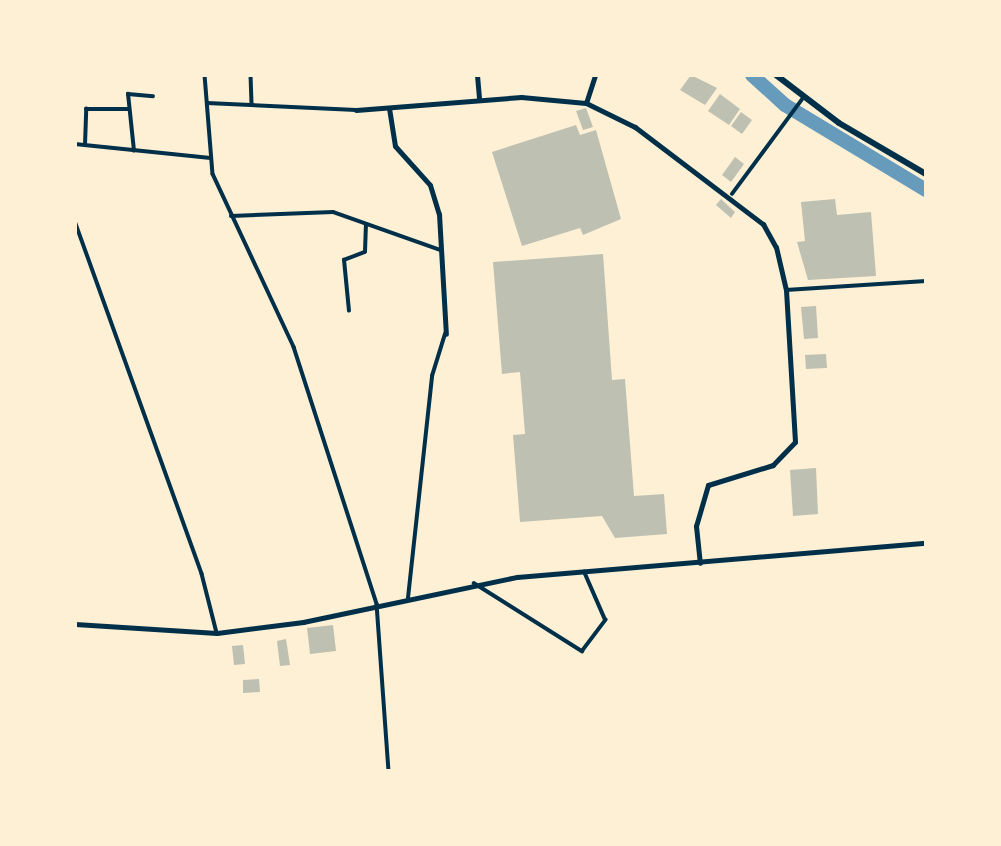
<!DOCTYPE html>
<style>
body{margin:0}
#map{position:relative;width:1001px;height:846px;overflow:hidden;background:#fdf0d5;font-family:"Crimson Pro",serif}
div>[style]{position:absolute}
.river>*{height:14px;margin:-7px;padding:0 7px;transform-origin:7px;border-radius:7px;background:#669bbc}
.building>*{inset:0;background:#bec0b2}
.minor>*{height:3.5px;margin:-1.75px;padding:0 1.75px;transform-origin:1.75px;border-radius:1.75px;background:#003049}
.tertiary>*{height:5px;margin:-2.5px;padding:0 2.5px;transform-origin:2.5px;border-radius:2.5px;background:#003049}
.secondary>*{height:5px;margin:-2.5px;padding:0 2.5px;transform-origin:2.5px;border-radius:2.5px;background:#003049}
.trunk>*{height:6px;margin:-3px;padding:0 3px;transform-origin:3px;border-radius:3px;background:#003049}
span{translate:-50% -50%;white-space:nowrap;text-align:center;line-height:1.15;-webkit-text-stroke:6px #fdf0d5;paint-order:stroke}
.frame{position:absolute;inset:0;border:77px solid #fdf0d5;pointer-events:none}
</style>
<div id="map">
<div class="river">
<i style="left:752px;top:75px;width:45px;rotate:42.3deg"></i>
<i style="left:785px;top:105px;width:165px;rotate:31.1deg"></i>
</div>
<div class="building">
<i style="clip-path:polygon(691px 75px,717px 88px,705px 105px,680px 90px)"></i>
<i style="clip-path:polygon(720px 94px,740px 109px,729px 125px,708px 111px)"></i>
<i style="clip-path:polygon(586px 108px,593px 127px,583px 130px,576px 111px)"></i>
<i style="clip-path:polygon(741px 112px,752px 120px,742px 134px,731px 126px)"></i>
<i style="clip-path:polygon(576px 125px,580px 135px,596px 130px,621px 219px,583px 235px,580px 228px,522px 246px,492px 152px)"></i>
<i style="clip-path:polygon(735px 157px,744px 164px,731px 182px,722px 175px)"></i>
<i style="clip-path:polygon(721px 199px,735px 212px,731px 218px,716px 205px)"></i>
<i style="clip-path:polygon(835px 199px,837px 215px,871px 212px,876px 276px,808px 280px,797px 242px,805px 241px,801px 202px)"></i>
<i style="clip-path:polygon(603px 254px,612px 380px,625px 379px,634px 496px,664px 494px,667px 534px,615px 538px,602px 516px,520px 522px,513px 435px,525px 434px,520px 372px,502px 374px,493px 262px)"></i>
<i style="clip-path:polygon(816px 306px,818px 338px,804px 339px,801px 307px)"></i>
<i style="clip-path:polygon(826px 354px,827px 368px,806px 369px,805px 355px)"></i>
<i style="clip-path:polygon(816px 468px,818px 514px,793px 516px,790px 470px)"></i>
<i style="clip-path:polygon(333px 625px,336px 651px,310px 654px,307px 628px)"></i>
<i style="clip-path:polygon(286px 639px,290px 665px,280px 666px,277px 641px)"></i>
<i style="clip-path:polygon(243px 645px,245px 664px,234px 665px,232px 646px)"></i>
<i style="clip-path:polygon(259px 679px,260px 692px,243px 693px,243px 680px)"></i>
</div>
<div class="minor">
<i style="left:205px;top:75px;width:99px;rotate:85.4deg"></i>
<i style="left:213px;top:174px;width:191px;rotate:64.9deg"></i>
<i style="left:294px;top:347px;width:270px;rotate:72.1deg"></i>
<i style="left:377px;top:604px;width:167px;rotate:85.9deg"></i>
<i style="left:251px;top:75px;width:29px;rotate:88deg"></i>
<i style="left:207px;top:103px;width:149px;rotate:2.7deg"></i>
<i style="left:75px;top:144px;width:136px;rotate:5.9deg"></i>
<i style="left:85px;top:145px;width:36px;rotate:-88deg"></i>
<i style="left:86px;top:109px;width:43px"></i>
<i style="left:134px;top:151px;width:57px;rotate:-96deg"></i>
<i style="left:128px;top:94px;width:25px;rotate:5deg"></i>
<i style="left:732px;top:194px;width:119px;rotate:-53.5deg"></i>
<i style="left:231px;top:216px;width:102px;rotate:-2.2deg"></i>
<i style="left:333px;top:212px;width:114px;rotate:19.4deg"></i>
<i style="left:75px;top:221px;width:375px;rotate:70.2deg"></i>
<i style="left:202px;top:574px;width:61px;rotate:75.7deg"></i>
<i style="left:786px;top:290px;width:140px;rotate:-3.7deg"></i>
<i style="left:349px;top:311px;width:51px;rotate:-95.6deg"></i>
<i style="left:344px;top:260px;width:22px;rotate:-21deg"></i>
<i style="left:365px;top:252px;width:27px;rotate:-88deg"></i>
<i style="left:474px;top:583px;width:128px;rotate:32.2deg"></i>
<i style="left:582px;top:651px;width:39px;rotate:-53deg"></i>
<i style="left:605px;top:620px;width:52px;rotate:-113.6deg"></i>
<i style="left:408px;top:598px;width:223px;rotate:-83.8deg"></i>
<i style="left:432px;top:376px;width:44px;rotate:-72.8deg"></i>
</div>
<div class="tertiary">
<i style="left:477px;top:75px;width:25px;rotate:85deg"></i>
<i style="left:586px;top:103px;width:29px;rotate:-72deg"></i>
<i style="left:389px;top:108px;width:38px;rotate:81deg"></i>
<i style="left:395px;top:146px;width:52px;rotate:48.1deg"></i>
<i style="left:430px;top:185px;width:30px;rotate:73deg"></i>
<i style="left:439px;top:214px;width:120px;rotate:86.7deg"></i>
<i style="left:356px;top:110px;width:166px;rotate:-4.5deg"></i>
<i style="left:521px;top:97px;width:65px;rotate:5.3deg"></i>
<i style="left:586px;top:103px;width:55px;rotate:26.1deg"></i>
<i style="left:635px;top:127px;width:161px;rotate:37.2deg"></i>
<i style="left:763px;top:224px;width:26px;rotate:61deg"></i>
<i style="left:776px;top:247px;width:44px;rotate:76.9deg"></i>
<i style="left:786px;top:290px;width:152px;rotate:86.6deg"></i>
<i style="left:795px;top:442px;width:32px;rotate:134deg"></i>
<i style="left:773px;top:465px;width:68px;rotate:162.9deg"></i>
<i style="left:708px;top:485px;width:43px;rotate:106.3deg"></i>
<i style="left:696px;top:526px;width:37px;rotate:84deg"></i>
</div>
<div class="secondary">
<i style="left:75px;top:624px;width:142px;rotate:3.6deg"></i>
<i style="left:217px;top:633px;width:87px;rotate:-7.3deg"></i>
<i style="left:303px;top:622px;width:219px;rotate:-11.9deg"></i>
<i style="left:517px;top:577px;width:410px;rotate:-4.8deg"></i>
</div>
<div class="trunk">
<i style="left:776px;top:75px;width:79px;rotate:37.3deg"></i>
<i style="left:839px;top:123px;width:101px;rotate:30.4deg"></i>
</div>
<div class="frame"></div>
</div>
